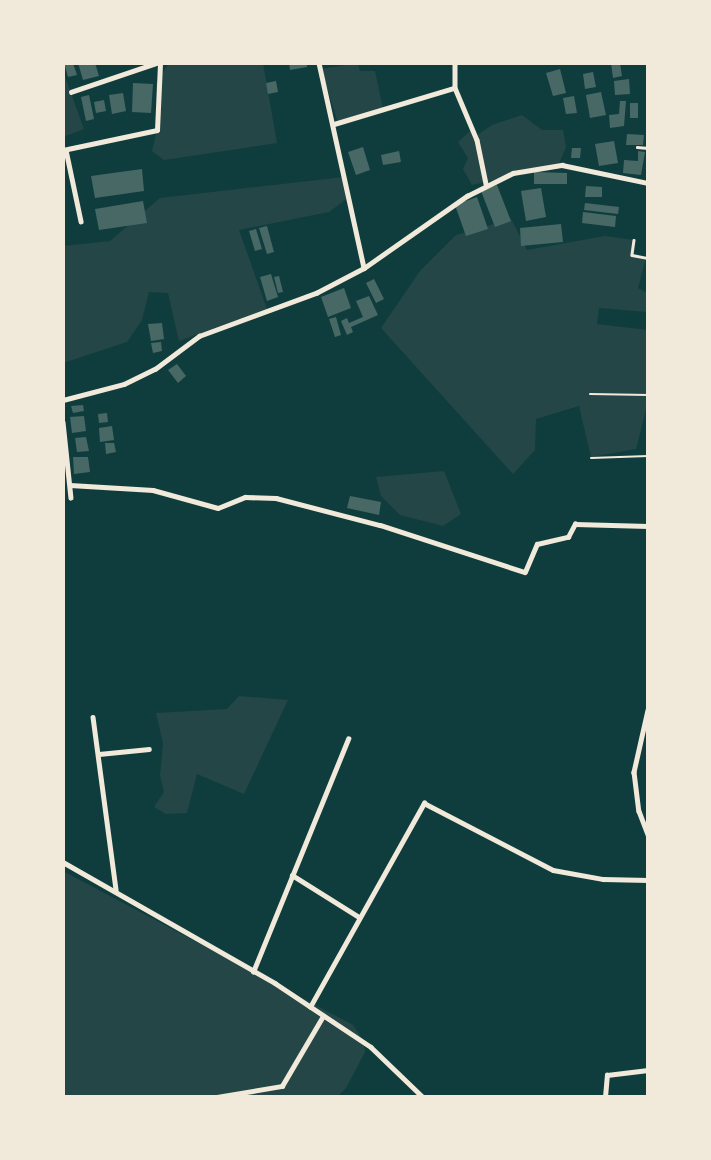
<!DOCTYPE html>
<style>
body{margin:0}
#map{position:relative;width:711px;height:1160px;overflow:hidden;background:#0f3d3e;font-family:"Asap Condensed",sans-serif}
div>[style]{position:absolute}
.green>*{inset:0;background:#244646}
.building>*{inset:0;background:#486865}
.path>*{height:2px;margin:-1px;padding:0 1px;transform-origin:1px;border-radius:1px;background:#f1e9da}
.service>*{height:2.5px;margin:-1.25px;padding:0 1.25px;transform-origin:1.25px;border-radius:1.25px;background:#f1e9da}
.minor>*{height:4.5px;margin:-2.25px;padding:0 2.25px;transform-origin:2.25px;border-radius:2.25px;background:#f1e9da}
span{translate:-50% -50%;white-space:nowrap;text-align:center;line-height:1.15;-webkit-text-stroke:5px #f1e9da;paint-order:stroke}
.frame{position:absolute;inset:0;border:65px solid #f1e9da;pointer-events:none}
</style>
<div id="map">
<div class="green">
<i style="clip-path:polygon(169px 63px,263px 63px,277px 143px,164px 160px,152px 151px,157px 130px,156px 83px)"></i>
<i style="clip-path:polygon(358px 63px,360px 71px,375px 71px,383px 109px,338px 123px,321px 69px)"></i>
<i style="clip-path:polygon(63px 71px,84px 129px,63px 137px)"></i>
<i style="clip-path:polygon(522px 115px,542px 130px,563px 130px,566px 147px,558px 166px,472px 185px,463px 169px,468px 158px,458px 142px,470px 131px,476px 136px,492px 125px)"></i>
<i style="clip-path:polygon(344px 177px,349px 197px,329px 212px,239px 230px,267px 309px,179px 341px,168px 293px,149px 292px,142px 320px,127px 342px,63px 363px,63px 246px,110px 241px,160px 198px)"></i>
<i style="clip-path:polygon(511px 219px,527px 250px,605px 236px,634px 240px,632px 255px,646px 258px,638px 288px,648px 293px,648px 312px,599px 308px,597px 324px,648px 330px,647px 406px,636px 449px,591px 457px,579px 406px,536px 419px,535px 450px,513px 474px,381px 328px,420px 271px,456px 235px)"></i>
<i style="clip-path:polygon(444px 471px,461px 514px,443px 526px,400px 515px,381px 496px,376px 477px)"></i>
<i style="clip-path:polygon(239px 696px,288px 700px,244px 794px,197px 774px,187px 813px,166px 814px,154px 807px,164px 792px,160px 776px,163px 743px,156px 713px,227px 709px)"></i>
<i style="clip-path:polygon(63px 871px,353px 1025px,363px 1040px,365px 1052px,346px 1088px,337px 1097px,63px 1097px)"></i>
</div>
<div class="building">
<i style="clip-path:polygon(64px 63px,73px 63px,77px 75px,68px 77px)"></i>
<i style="clip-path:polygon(78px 63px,95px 63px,99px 76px,83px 80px)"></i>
<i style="clip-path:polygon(289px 63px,307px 63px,307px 67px,290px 70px)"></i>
<i style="clip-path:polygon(611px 63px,620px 63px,622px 76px,613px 78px)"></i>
<i style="clip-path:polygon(560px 69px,566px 93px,553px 96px,546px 73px)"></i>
<i style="clip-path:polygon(593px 72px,596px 87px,585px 89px,583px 74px)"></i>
<i style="clip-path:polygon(629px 79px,630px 94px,615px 95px,614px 81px)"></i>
<i style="clip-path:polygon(276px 81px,278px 92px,268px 94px,266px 83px)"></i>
<i style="clip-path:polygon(133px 83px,153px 84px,151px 113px,132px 112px)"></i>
<i style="clip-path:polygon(601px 92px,606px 115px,590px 118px,586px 95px)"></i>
<i style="clip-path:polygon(123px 93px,126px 111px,112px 114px,109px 95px)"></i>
<i style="clip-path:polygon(89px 95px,94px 119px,86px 121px,81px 97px)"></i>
<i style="clip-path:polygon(574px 96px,577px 113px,566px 114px,563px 98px)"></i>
<i style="clip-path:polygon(104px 100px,106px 111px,96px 113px,94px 102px)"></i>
<i style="clip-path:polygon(620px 101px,626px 101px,624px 126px,610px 128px,609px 115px,619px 114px)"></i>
<i style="clip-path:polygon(630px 103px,638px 103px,638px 118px,630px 118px)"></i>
<i style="clip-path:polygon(627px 134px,644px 135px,643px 145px,626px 145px)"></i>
<i style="clip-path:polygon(614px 141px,618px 163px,599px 166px,595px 144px)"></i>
<i style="clip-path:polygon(363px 147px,370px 170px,356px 175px,348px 152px)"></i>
<i style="clip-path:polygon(572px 148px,581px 148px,580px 158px,571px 158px)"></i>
<i style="clip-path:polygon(399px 151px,401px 162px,383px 165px,381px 155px)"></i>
<i style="clip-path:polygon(638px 151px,645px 152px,641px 175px,623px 173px,624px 160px,638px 161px)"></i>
<i style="clip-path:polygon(142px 169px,144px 191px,95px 198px,91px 176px)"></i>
<i style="clip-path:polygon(534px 172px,567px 173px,567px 184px,534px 184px)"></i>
<i style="clip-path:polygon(497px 185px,511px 221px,495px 227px,481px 191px)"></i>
<i style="clip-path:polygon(586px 186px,602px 187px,602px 197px,585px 197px)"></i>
<i style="clip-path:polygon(541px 188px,546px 217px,526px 221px,521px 191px)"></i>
<i style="clip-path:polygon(477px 197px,488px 229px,466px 236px,455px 205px)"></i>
<i style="clip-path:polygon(143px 201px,147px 223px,99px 230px,95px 209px)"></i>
<i style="clip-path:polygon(585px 203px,619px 207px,618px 214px,584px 210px)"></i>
<i style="clip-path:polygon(583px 212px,616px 216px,615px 227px,582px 223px)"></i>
<i style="clip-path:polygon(561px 224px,563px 242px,521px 246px,520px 228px)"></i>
<i style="clip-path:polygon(267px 226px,274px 252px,267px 254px,259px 228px)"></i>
<i style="clip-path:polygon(256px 229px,262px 249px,255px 251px,249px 231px)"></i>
<i style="clip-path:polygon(271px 274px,278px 297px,267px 301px,260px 277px)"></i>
<i style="clip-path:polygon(279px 276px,283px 292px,278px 293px,274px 277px)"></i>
<i style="clip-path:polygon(374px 279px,384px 299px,376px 303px,366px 283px)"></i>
<i style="clip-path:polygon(344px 288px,351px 308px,328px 317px,321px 297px)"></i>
<i style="clip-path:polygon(369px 296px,378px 315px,351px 327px,353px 332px,347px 335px,341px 321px,347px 318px,349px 323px,363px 317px,356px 301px)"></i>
<i style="clip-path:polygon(336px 317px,341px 335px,335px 337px,329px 319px)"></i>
<i style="clip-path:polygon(162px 323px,164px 339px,151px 341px,148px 324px)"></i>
<i style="clip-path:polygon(161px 342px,162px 351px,153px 353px,151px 343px)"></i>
<i style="clip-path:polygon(177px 364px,186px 376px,178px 383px,168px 370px)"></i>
<i style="clip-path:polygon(83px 405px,84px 411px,73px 413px,71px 406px)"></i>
<i style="clip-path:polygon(107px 413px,108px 422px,99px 423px,98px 414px)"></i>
<i style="clip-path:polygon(84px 416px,86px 431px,72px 433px,70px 417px)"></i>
<i style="clip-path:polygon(112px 426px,114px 440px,100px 442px,99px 428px)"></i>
<i style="clip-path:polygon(86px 437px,89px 451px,77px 452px,75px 438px)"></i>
<i style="clip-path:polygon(105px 443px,114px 443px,116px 452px,106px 454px)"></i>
<i style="clip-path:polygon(73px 457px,88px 457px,90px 472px,74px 474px)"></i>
<i style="clip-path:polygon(350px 496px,381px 502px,379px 515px,347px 508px)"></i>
</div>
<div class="path">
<i style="left:590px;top:394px;width:58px;rotate:1deg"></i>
<i style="left:591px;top:458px;width:57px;rotate:-2deg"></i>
</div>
<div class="service">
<i style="left:637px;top:147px;width:11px;rotate:5deg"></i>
<i style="left:634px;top:240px;width:15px;rotate:98deg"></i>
<i style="left:632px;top:255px;width:16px;rotate:11deg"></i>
</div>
<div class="minor">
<i style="left:319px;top:63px;width:210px;rotate:77.6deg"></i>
<i style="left:455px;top:63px;width:25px;rotate:90deg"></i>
<i style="left:455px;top:88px;width:56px;rotate:67.1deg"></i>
<i style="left:477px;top:140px;width:45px;rotate:78.4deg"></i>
<i style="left:71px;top:92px;width:90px;rotate:-18.8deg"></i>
<i style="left:334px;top:124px;width:125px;rotate:-16.7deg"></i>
<i style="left:63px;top:150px;width:96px;rotate:-12deg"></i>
<i style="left:157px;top:130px;width:67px;rotate:-87.4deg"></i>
<i style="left:66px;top:150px;width:73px;rotate:78.1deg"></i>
<i style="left:63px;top:400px;width:63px;rotate:-14.7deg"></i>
<i style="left:124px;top:384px;width:34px;rotate:-26deg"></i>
<i style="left:155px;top:369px;width:55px;rotate:-36.9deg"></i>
<i style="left:199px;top:336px;width:125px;rotate:-20.2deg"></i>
<i style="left:316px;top:293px;width:54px;rotate:-27.5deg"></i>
<i style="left:364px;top:268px;width:126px;rotate:-35deg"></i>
<i style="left:467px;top:196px;width:51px;rotate:-26.6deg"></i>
<i style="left:513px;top:173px;width:50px;rotate:-9.3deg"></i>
<i style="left:562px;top:165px;width:88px;rotate:11.8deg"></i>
<i style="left:63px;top:422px;width:76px;rotate:84deg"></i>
<i style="left:70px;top:485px;width:83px;rotate:3.4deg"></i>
<i style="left:153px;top:490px;width:67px;rotate:15.5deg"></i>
<i style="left:218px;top:508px;width:29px;rotate:-22deg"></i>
<i style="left:245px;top:497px;width:31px;rotate:2deg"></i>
<i style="left:276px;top:498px;width:107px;rotate:14.6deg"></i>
<i style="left:380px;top:525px;width:152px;rotate:18deg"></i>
<i style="left:525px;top:572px;width:30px;rotate:-67deg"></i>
<i style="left:537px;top:544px;width:32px;rotate:-13deg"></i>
<i style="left:568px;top:537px;width:15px;rotate:-62deg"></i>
<i style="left:575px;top:524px;width:73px;rotate:1.6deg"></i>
<i style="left:648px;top:710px;width:64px;rotate:102.7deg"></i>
<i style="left:634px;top:772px;width:39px;rotate:83deg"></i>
<i style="left:639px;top:811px;width:26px;rotate:69deg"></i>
<i style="left:93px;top:717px;width:174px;rotate:82.4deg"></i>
<i style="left:99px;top:754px;width:50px;rotate:-5.7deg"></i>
<i style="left:63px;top:862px;width:244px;rotate:29.7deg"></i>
<i style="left:275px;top:983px;width:115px;rotate:33.7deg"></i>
<i style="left:371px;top:1047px;width:72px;rotate:43.9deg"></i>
<i style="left:292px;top:875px;width:79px;rotate:32.1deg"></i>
<i style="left:253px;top:972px;width:252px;rotate:-67.8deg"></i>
<i style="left:310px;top:1007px;width:234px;rotate:-60.8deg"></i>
<i style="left:424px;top:803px;width:145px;rotate:27.4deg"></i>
<i style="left:553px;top:870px;width:51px;rotate:10.2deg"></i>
<i style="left:603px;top:879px;width:45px;rotate:1.3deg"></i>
<i style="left:217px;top:1097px;width:66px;rotate:-9.6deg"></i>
<i style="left:282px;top:1086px;width:81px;rotate:-59.6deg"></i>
<i style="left:605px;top:1097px;width:22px;rotate:-85deg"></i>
<i style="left:607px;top:1075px;width:41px;rotate:-7deg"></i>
</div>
<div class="frame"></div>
</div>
